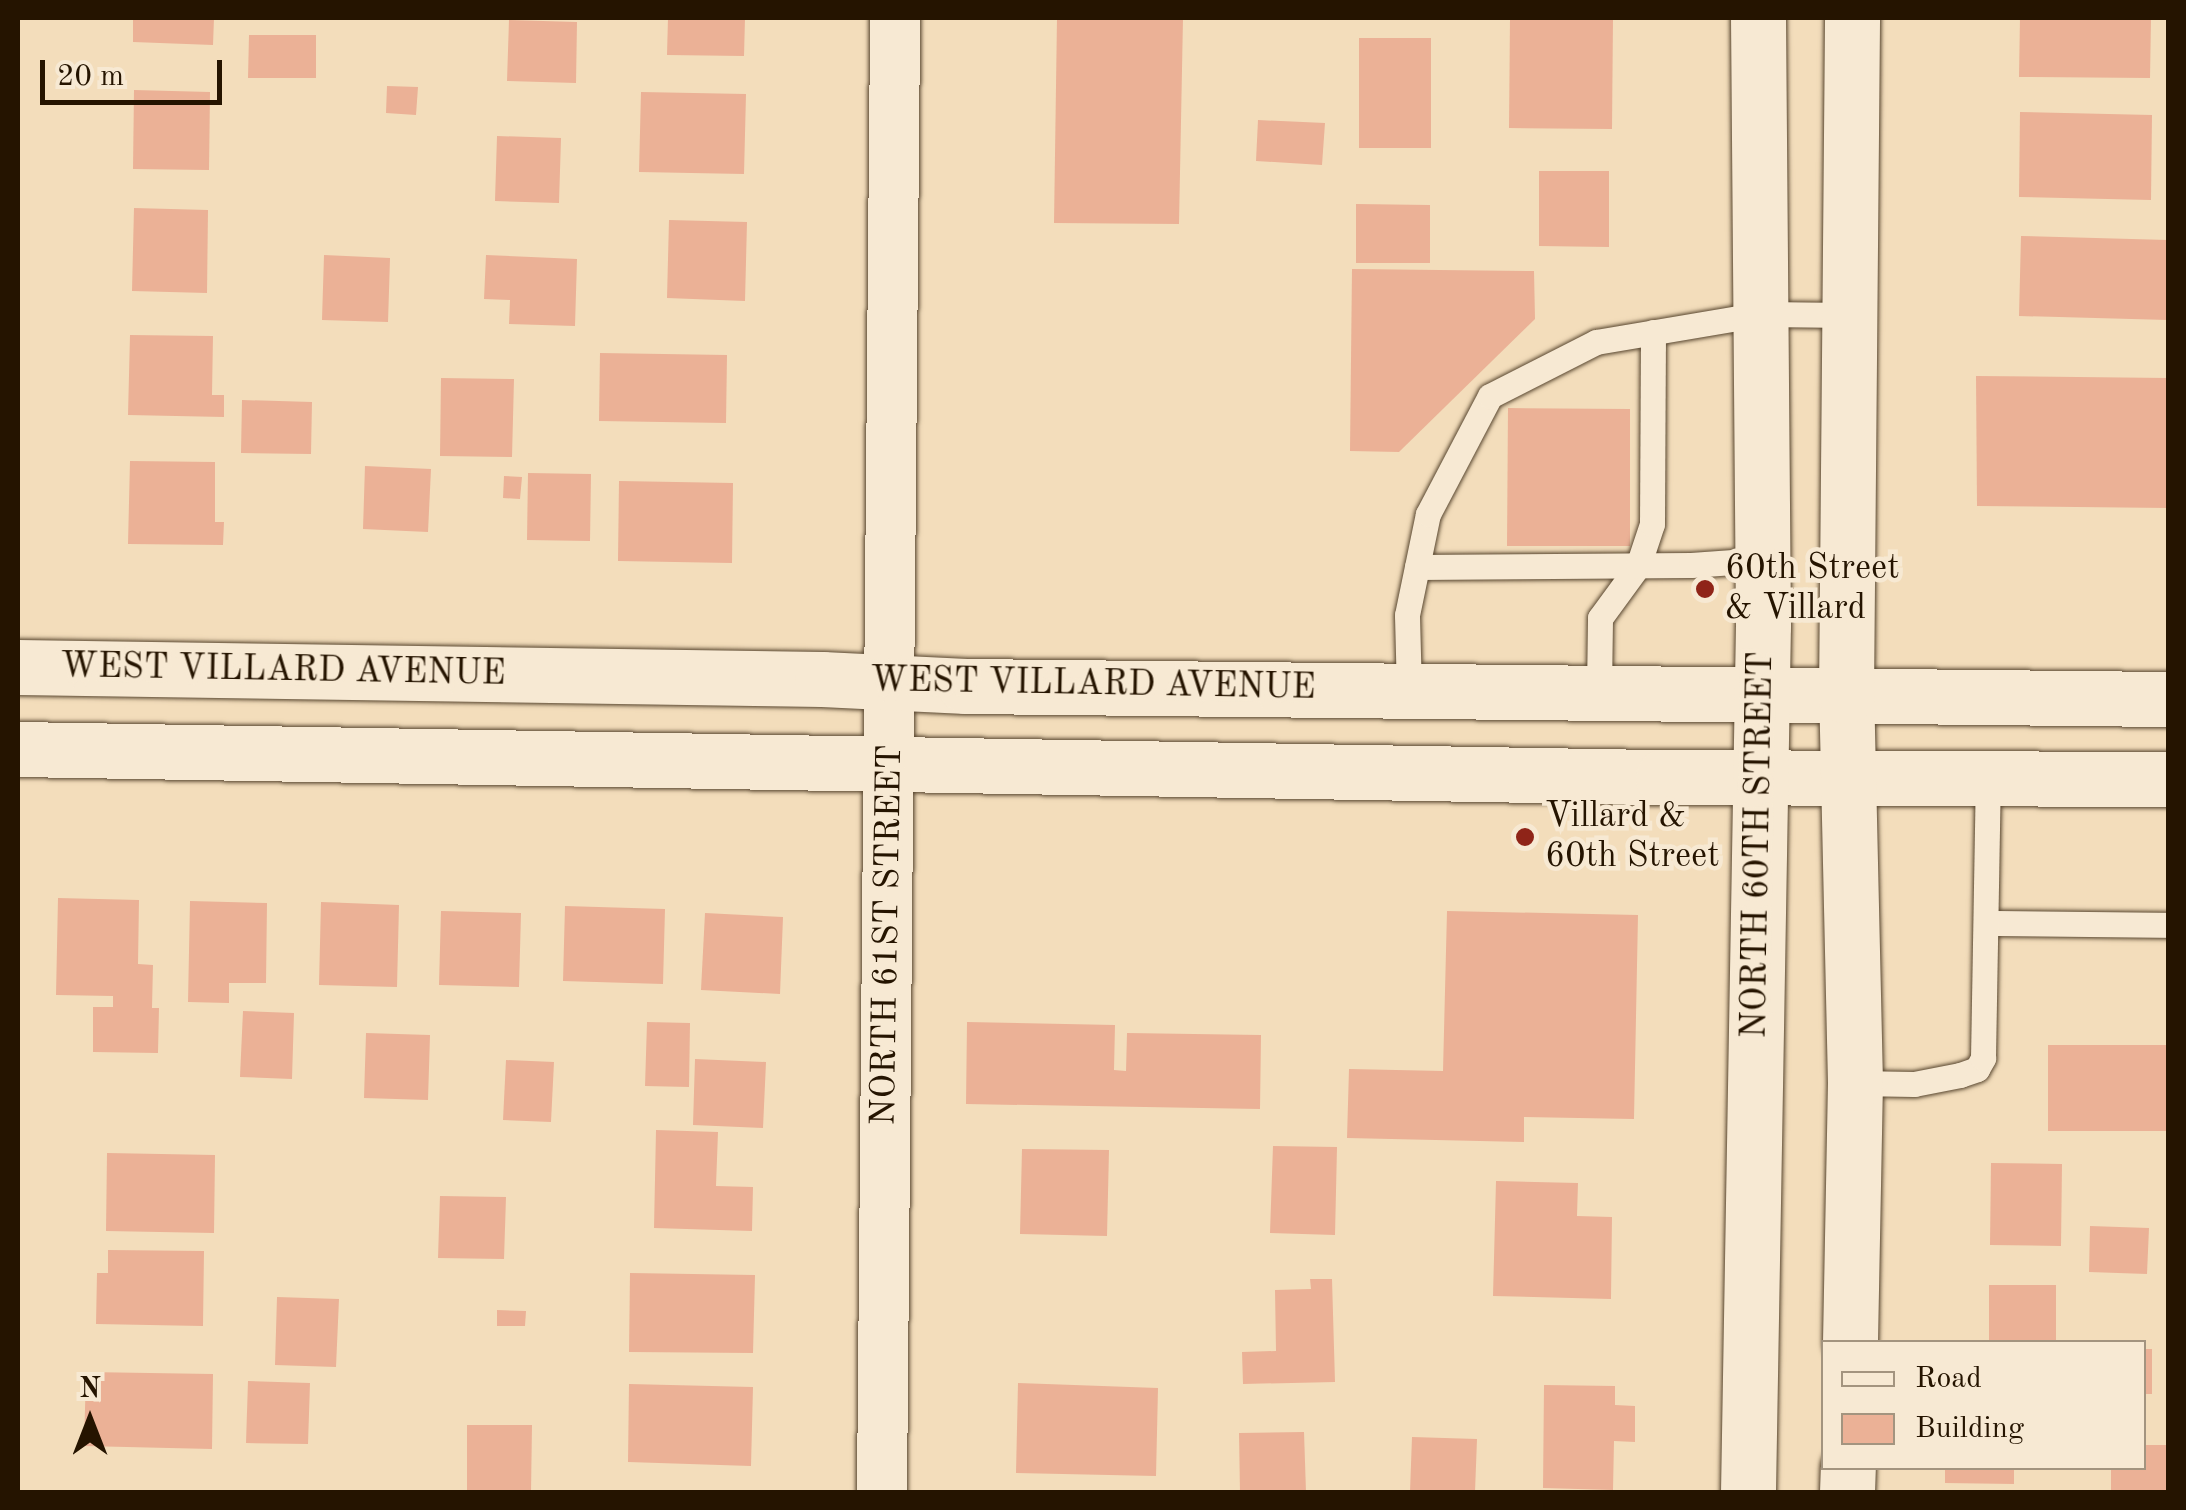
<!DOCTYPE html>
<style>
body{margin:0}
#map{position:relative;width:2186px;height:1510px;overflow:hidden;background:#f3ddbb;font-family:"Old Standard TT",serif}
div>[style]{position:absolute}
.building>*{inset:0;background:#ebb196}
.roads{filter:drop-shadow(0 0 2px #58462f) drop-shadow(0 0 2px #58462f)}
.service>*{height:25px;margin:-12.5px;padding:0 12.5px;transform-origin:12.5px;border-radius:12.5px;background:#f7e9d3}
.minor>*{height:50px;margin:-25px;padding:0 25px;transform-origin:25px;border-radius:25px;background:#f7e9d3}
.tertiary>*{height:55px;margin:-27.5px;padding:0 27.5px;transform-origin:27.5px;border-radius:27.5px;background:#f7e9d3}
.secondary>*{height:55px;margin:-27.5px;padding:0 27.5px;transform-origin:27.5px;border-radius:27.5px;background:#f7e9d3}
.dots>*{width:28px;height:28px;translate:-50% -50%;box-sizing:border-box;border:5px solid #f7e9d3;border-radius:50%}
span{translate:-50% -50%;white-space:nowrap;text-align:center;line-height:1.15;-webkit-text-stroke:9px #f7e9d3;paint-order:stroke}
.poi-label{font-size:35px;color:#251400}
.left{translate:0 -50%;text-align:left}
.street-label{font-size:35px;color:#251400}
.frame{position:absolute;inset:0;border:20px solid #251400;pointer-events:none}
.legend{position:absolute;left:1821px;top:1340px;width:325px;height:130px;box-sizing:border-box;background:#f7e9d3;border:2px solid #a3947f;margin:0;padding:12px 18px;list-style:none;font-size:30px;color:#251400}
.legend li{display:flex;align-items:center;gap:20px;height:50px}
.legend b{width:50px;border:2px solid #a3947f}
.north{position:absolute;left:40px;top:1370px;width:100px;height:100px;-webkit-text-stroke:8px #f7e9d3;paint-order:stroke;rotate:0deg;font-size:28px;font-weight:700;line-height:40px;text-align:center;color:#251400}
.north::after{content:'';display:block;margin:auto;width:35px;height:45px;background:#251400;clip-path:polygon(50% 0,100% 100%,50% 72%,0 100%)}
.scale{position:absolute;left:40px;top:60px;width:182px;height:45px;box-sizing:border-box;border:5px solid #251400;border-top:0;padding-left:12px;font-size:30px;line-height:35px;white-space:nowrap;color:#251400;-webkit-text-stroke:8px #f7e9d3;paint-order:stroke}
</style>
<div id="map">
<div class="building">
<i style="clip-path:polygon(133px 18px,214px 18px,213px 45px,133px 42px)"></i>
<i style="clip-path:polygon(668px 18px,745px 18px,744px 56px,667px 55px)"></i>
<i style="clip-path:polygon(1057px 18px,1183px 18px,1179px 224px,1054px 223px)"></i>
<i style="clip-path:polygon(1510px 18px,1613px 18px,1612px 129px,1509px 128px)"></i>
<i style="clip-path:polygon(2020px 18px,2151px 18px,2150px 78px,2019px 77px)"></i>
<i style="clip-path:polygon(509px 20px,577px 22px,576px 83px,507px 81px)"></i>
<i style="clip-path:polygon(249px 35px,316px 35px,316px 78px,248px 78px)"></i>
<i style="clip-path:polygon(1359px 38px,1431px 38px,1431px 148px,1359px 148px)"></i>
<i style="clip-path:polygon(387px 86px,418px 87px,416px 115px,386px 113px)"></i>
<i style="clip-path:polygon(134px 90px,210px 92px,209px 170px,133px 169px)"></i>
<i style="clip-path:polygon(641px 92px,746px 94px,744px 174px,639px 172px)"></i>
<i style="clip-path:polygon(2020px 112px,2152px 115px,2151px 200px,2019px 197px)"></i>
<i style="clip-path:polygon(1258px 120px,1325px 123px,1322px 165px,1256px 161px)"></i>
<i style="clip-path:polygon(497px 136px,561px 138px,559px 203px,495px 201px)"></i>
<i style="clip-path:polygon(1539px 171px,1609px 171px,1609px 247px,1539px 246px)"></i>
<i style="clip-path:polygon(1356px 204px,1430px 205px,1430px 263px,1356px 263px)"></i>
<i style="clip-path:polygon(134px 208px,208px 210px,207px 293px,132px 291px)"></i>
<i style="clip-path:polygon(669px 220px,747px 222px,745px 301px,667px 298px)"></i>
<i style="clip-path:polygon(2021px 236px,2168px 240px,2168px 320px,2019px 316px)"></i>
<i style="clip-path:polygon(324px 255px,390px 258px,388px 322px,322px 320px)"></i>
<i style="clip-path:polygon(486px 255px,577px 259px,575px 326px,509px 324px,510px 300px,484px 299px)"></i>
<i style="clip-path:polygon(1352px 269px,1534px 271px,1535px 319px,1399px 452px,1350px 451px)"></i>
<i style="clip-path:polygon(130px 335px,213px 336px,212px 395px,224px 395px,224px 417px,128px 415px)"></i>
<i style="clip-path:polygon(600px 353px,727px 355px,726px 423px,599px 421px)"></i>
<i style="clip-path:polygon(1976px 376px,2168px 378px,2168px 508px,1977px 506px)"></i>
<i style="clip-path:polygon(441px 378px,514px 379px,512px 457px,440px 456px)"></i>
<i style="clip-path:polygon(242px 400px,312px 402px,311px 454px,241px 453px)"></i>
<i style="clip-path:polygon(1508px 408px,1630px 409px,1630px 546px,1507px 546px)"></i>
<i style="clip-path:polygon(130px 461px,215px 462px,215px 522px,224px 522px,223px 545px,128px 544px)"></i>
<i style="clip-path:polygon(365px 466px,431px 469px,428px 532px,363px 529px)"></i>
<i style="clip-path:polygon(528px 473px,591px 474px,590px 541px,527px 540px)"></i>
<i style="clip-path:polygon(504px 476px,522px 477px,520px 499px,503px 498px)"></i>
<i style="clip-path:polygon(619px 481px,733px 483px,732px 563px,618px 561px)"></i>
<i style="clip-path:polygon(58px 898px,139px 900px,138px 964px,153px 965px,152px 1008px,159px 1008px,158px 1053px,93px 1052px,93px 1007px,113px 1007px,113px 996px,56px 995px)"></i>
<i style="clip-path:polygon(190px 901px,267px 903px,266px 983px,229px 983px,229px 1003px,188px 1002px)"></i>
<i style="clip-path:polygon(321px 902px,399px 905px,397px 987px,319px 985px)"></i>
<i style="clip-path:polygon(565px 906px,665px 909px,663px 984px,563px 981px)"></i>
<i style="clip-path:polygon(441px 911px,521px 913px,519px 987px,439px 985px)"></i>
<i style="clip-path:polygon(1447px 911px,1638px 915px,1634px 1119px,1524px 1117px,1524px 1142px,1347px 1138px,1349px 1069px,1443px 1071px)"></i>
<i style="clip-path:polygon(705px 913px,783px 917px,780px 994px,701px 990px)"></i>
<i style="clip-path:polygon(243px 1011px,294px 1013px,292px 1079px,240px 1077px)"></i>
<i style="clip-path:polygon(647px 1022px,690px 1023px,689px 1087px,645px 1086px)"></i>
<i style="clip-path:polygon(967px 1022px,1115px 1025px,1114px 1070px,1126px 1071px,1127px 1033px,1261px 1035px,1260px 1109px,966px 1104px)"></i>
<i style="clip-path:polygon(366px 1033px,430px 1035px,428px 1100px,364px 1098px)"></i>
<i style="clip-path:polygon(2048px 1045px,2168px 1045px,2168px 1131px,2048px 1131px)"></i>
<i style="clip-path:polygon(695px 1059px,766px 1062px,763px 1128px,693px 1125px)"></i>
<i style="clip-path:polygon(506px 1060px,554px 1062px,551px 1122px,503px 1120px)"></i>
<i style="clip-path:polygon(656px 1130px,718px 1132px,716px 1186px,753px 1187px,752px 1231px,654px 1228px)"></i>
<i style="clip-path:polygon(1273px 1146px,1337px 1147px,1335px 1235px,1270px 1233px)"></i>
<i style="clip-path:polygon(1022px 1149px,1109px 1150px,1107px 1236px,1020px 1234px)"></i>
<i style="clip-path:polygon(107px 1153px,215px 1155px,214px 1233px,106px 1231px)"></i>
<i style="clip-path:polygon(1991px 1163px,2062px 1164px,2061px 1246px,1990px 1245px)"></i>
<i style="clip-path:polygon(1496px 1181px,1578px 1183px,1577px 1216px,1612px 1217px,1611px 1299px,1493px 1296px)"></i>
<i style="clip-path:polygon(440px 1196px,506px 1197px,504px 1259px,438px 1258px)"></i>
<i style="clip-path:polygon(2090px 1226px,2149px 1228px,2147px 1274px,2089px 1272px)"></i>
<i style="clip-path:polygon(108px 1250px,204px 1251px,203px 1326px,96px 1324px,97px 1273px,108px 1273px)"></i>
<i style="clip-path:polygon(630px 1273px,755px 1275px,753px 1353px,629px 1352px)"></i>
<i style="clip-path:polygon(1310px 1279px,1332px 1279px,1335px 1382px,1243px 1384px,1242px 1352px,1276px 1351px,1275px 1290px,1311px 1289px)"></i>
<i style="clip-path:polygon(1989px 1285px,2056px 1285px,2056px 1342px,1989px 1342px)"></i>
<i style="clip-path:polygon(277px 1297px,339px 1299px,336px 1367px,275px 1365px)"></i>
<i style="clip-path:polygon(497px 1310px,526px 1311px,525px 1326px,497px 1326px)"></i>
<i style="clip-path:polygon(2144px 1349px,2152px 1349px,2152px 1394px,2144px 1394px)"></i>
<i style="clip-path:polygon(86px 1372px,213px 1374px,212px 1449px,84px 1446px)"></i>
<i style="clip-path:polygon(248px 1381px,310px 1383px,308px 1444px,246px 1443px)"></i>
<i style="clip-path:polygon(1018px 1383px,1158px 1388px,1156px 1476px,1016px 1473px)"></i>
<i style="clip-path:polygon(629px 1384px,753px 1387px,751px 1466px,628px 1462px)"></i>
<i style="clip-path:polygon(1544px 1385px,1615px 1386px,1615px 1405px,1635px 1406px,1635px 1442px,1614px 1441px,1613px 1490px,1543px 1488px)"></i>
<i style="clip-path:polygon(467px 1425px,532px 1425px,531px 1492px,467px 1492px)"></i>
<i style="clip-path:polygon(1304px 1432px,1306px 1492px,1240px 1492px,1239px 1433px)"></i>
<i style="clip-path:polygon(1412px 1437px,1477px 1439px,1475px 1492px,1410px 1492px)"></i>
<i style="clip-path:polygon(2144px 1445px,2168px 1445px,2168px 1492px,2111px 1492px,2111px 1468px,2144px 1468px)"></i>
<i style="clip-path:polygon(1945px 1468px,2014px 1468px,2014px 1484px,1945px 1483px)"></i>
</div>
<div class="roads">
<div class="service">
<i style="left:1417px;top:567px;width:274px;rotate:-0.4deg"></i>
<i style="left:1691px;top:565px;width:70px;rotate:-4.1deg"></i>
<i style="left:1599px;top:691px;width:73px;rotate:-89.2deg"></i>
<i style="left:1600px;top:618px;width:64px;rotate:-53.8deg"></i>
<i style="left:1638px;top:566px;width:44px;rotate:-71.6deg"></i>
<i style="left:1652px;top:524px;width:192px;rotate:-89.7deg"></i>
<i style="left:1409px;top:692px;width:77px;rotate:-91.5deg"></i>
<i style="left:1407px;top:615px;width:103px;rotate:-78.3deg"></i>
<i style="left:1428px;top:514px;width:133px;rotate:-62.3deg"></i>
<i style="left:1490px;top:396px;width:119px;rotate:-27deg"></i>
<i style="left:1596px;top:342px;width:168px;rotate:-9.6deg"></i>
<i style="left:1762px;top:314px;width:88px;rotate:0.7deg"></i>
<i style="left:1986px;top:923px;width:182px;rotate:0.6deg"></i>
<i style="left:1855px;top:1083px;width:59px;rotate:1deg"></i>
<i style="left:1914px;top:1084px;width:47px;rotate:-11.1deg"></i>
<i style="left:1960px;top:1075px;width:18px;rotate:-19deg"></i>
<i style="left:1977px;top:1069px;width:13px;rotate:-61deg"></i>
<i style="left:1983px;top:1058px;width:281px;rotate:-89deg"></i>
</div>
<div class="minor">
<i style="left:882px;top:1492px;width:1474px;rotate:-89.49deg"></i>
</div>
<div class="tertiary">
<i style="left:18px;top:667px;width:804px;rotate:0.86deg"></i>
<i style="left:822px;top:679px;width:144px;rotate:2.8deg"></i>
<i style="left:966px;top:686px;width:1202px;rotate:0.62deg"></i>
<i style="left:18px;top:749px;width:1645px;rotate:0.98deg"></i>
<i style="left:1663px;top:777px;width:505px;rotate:0.23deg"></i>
</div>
<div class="secondary">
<i style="left:1850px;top:1342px;width:259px;rotate:-88.9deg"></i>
<i style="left:1855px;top:1083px;width:387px;rotate:-91.3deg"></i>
<i style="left:1846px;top:696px;width:678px;rotate:-89.49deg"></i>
<i style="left:1748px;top:1492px;width:866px;rotate:-89.01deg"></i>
<i style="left:1763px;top:626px;width:608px;rotate:-90.47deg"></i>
<i style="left:1847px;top:1492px;width:24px;rotate:-88deg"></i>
</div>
</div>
<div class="dots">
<i style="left:1705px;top:589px;background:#8f2418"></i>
<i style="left:1525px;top:837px;background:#8f2418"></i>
</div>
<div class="poi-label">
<span class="left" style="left:1725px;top:589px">60th Street<br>&amp; Villard</span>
<span class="left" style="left:1545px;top:837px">Villard &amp;<br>60th Street</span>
</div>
<div class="street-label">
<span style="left:283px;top:671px;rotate:1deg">WEST VILLARD AVENUE</span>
<span style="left:1093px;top:685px;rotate:1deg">WEST VILLARD AVENUE</span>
<span style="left:1759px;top:845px;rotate:-89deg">NORTH 60TH STREET</span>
<span style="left:888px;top:935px;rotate:-89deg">NORTH 61ST STREET</span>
</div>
<div class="frame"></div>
<ul class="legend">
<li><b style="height:12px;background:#f7e9d3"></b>Road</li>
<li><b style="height:28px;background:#ebb196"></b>Building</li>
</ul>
<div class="north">N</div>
<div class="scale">20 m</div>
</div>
